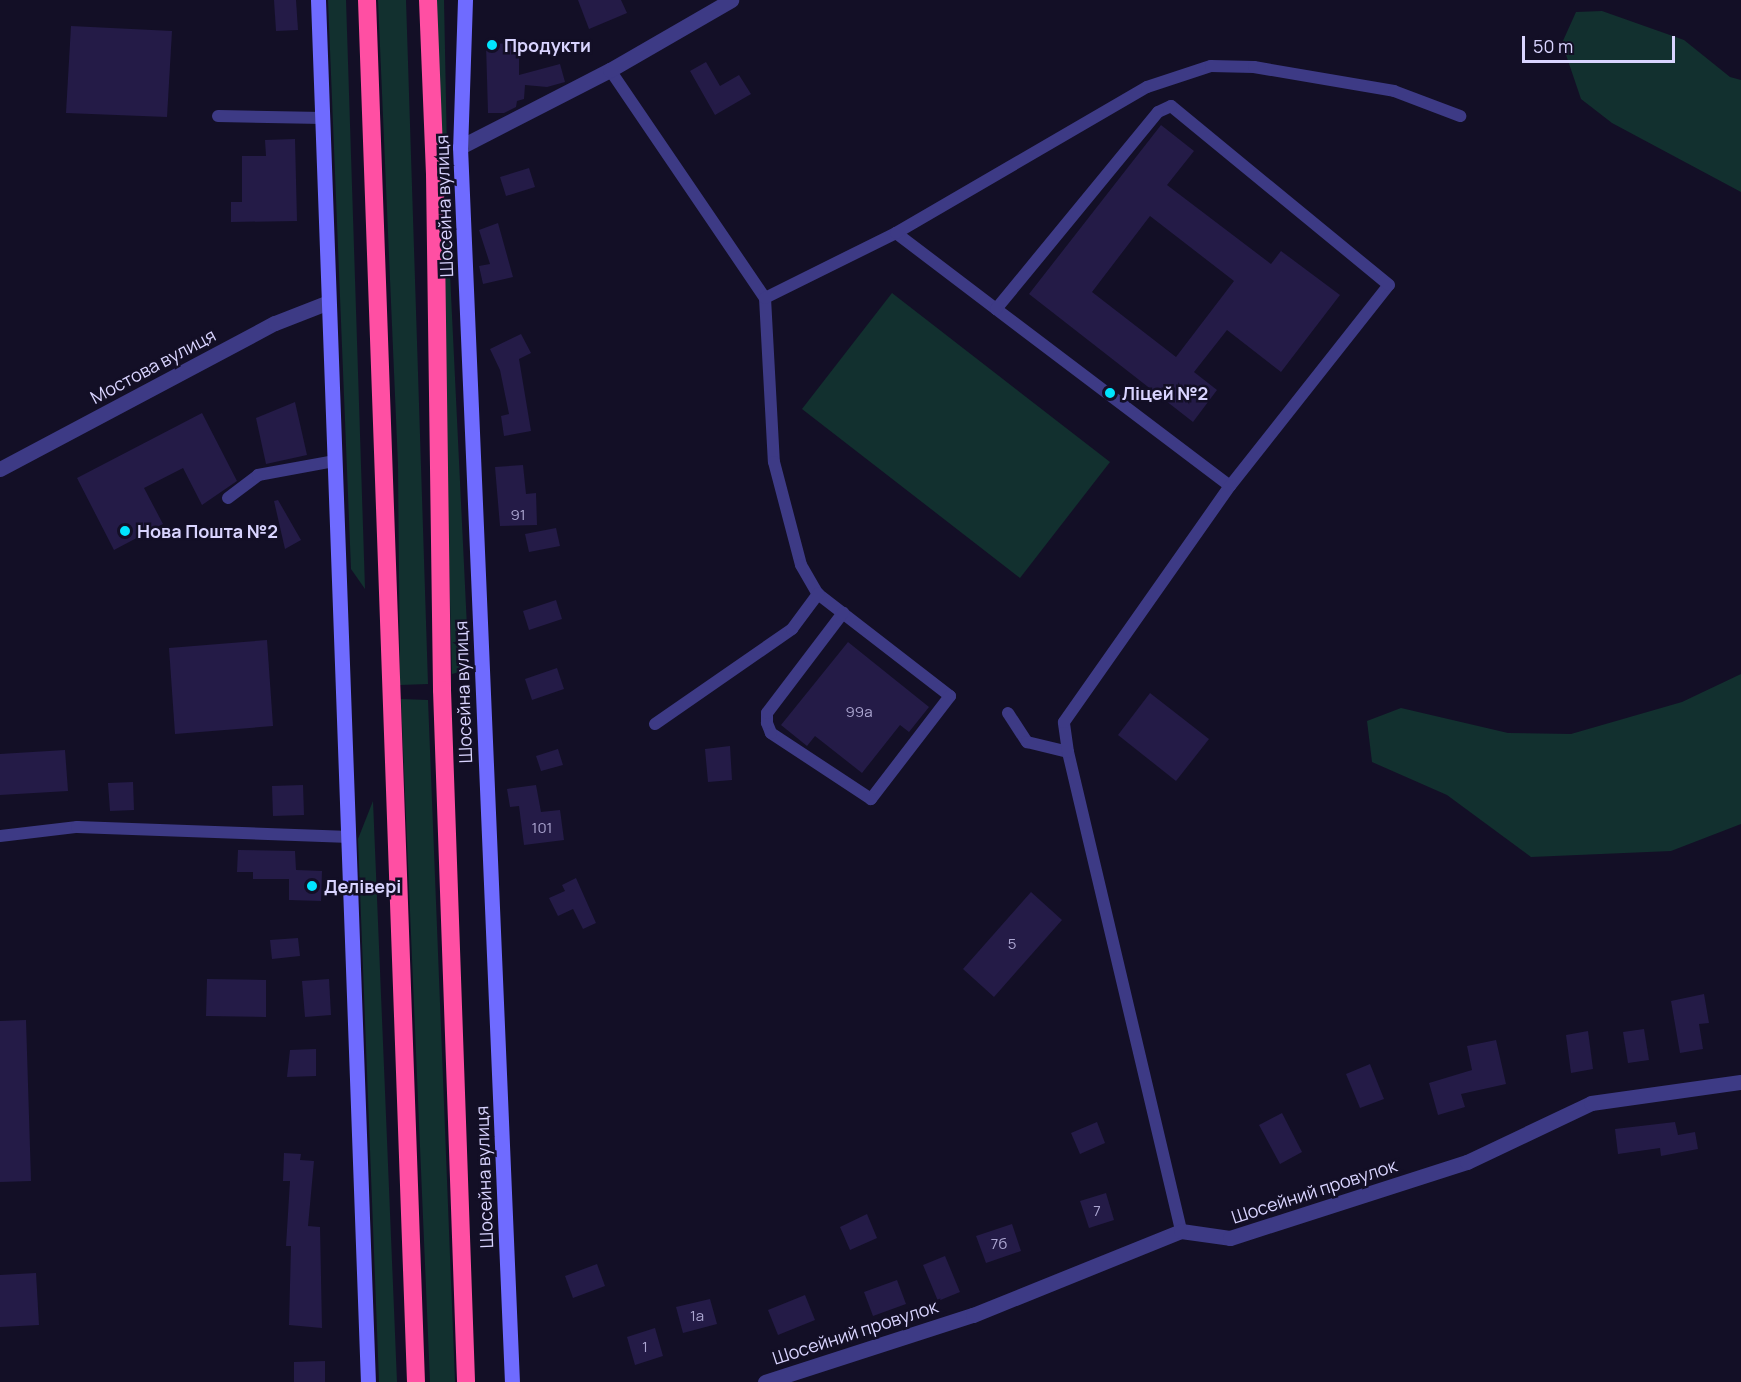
<!DOCTYPE html>
<meta charset="utf-8">
<style>
body{margin:0}
#map{position:relative;width:1741px;height:1382px;overflow:hidden;background:#130f26;font-family:Manrope,sans-serif}
div>[style]{position:absolute}
.green>*{inset:0;background:#12302f}
.building>*{inset:0;background:#241b47}
.lane>*{height:12px;margin:-6px;padding:0 6px;transform-origin:6px;border-radius:6px;background:#3d3a85}
.street>*{height:15px;margin:-7.5px;padding:0 7.5px;transform-origin:7.5px;border-radius:7.5px;background:#3d3a85}
.secondary>*{height:15px;margin:-7.5px;padding:0 7.5px;transform-origin:7.5px;border-radius:7.5px;background:#6f6bff}
.highway>*{height:18px;margin:-9px;padding:0 9px;transform-origin:9px;border-radius:9px;background:#ff4fa3}
.dots>*{width:16px;height:16px;translate:-50% -50%;box-sizing:border-box;border:3px solid #130f26;border-radius:50%}
span{translate:-50% -50%;white-space:nowrap;text-align:center;line-height:1.15;-webkit-text-stroke:5px #130f26;paint-order:stroke}
.number-label{font-size:15px;color:#aca6d1}
.number-label span{-webkit-text-stroke-width:0}
.poi-label{font-size:18px;color:#d9d4ff;font-weight:700}
.left{translate:0 -50%;text-align:left}
.street-label{font-size:18px;color:#d9d4ff}
.scale{position:absolute;left:1522px;top:36px;width:153px;height:27px;box-sizing:border-box;border:3px solid #d9d4ff;border-top:0;padding-left:8px;font-size:18px;line-height:21px;white-space:nowrap;color:#d9d4ff;-webkit-text-stroke:4px #130f26;paint-order:stroke}
</style>
<div id="map">
<div class="green">
<i style="clip-path:polygon(328px 0,346px 0,365px 589px,351px 569px)"></i>
<i style="clip-path:polygon(378px 0,406px 0,428px 684px,400px 685px,398px 465px)"></i>
<i style="clip-path:polygon(434px 0,444px 0,449px 253px,469px 669px,452px 674px)"></i>
<i style="clip-path:polygon(1602px 11px,1684px 40px,1730px 77px,1741px 80px,1741px 192px,1612px 123px,1581px 99px,1562px 43px,1576px 12px)"></i>
<i style="clip-path:polygon(892px 293px,1110px 462px,1020px 578px,802px 409px)"></i>
<i style="clip-path:polygon(1741px 674px,1741px 824px,1671px 851px,1531px 857px,1447px 795px,1372px 762px,1367px 721px,1401px 708px,1508px 733px,1571px 734px,1682px 702px)"></i>
<i style="clip-path:polygon(401px 699px,428px 700px,455px 1382px,430px 1382px)"></i>
<i style="clip-path:polygon(373px 801px,397px 1382px,379px 1382px,358px 839px)"></i>
</div>
<div class="building">
<i style="clip-path:polygon(274px 0,296px 0,298px 30px,276px 31px)"></i>
<i style="clip-path:polygon(578px 0,621px 0,627px 13px,589px 29px)"></i>
<i style="clip-path:polygon(71px 26px,172px 31px,167px 117px,66px 113px)"></i>
<i style="clip-path:polygon(519px 43px,519px 75px,560px 64px,565px 82px,547px 87px,525px 85px,524px 99px,517px 101px,516px 107px,504px 113px,488px 113px,486px 44px)"></i>
<i style="clip-path:polygon(706px 62px,720px 86px,739px 75px,751px 94px,715px 115px,690px 71px)"></i>
<i style="clip-path:polygon(evenodd,1161px 125px,1194px 151px,1167px 185px,1271px 264px,1281px 251px,1340px 295px,1281px 372px,1227px 330px,1194px 372px,1217px 390px,1193px 422px,1029px 294px,1161px 125px,1150px 216px,1234px 281px,1176px 357px,1092px 292px,1150px 216px)"></i>
<i style="clip-path:polygon(295px 139px,297px 221px,231px 222px,231px 202px,242px 202px,242px 156px,266px 156px,265px 140px)"></i>
<i style="clip-path:polygon(529px 168px,535px 187px,506px 196px,500px 177px)"></i>
<i style="clip-path:polygon(498px 223px,513px 277px,483px 284px,479px 266px,490px 264px,479px 230px)"></i>
<i style="clip-path:polygon(521px 334px,531px 353px,519px 359px,531px 431px,504px 436px,501px 416px,509px 414px,500px 370px,490px 349px)"></i>
<i style="clip-path:polygon(295px 402px,307px 455px,266px 464px,256px 418px)"></i>
<i style="clip-path:polygon(202px 413px,237px 481px,202px 505px,183px 468px,144px 488px,163px 524px,114px 550px,77px 478px)"></i>
<i style="clip-path:polygon(523px 465px,526px 494px,536px 493px,537px 525px,500px 526px,495px 467px)"></i>
<i style="clip-path:polygon(278px 500px,301px 540px,285px 549px,274px 501px)"></i>
<i style="clip-path:polygon(556px 528px,560px 546px,529px 552px,525px 534px)"></i>
<i style="clip-path:polygon(556px 600px,562px 619px,529px 630px,523px 611px)"></i>
<i style="clip-path:polygon(267px 640px,273px 726px,175px 734px,169px 648px)"></i>
<i style="clip-path:polygon(848px 642px,929px 707px,909px 732px,900px 725px,862px 773px,815px 736px,807px 746px,781px 725px)"></i>
<i style="clip-path:polygon(557px 668px,564px 689px,532px 700px,525px 679px)"></i>
<i style="clip-path:polygon(1150px 693px,1209px 739px,1176px 781px,1118px 735px)"></i>
<i style="clip-path:polygon(730px 746px,732px 780px,708px 782px,705px 749px)"></i>
<i style="clip-path:polygon(558px 749px,563px 765px,541px 771px,536px 756px)"></i>
<i style="clip-path:polygon(65px 750px,68px 791px,0 795px,0 754px)"></i>
<i style="clip-path:polygon(133px 782px,134px 810px,110px 811px,108px 783px)"></i>
<i style="clip-path:polygon(303px 785px,304px 815px,273px 816px,272px 786px)"></i>
<i style="clip-path:polygon(536px 785px,541px 812px,560px 810px,564px 840px,524px 845px,519px 806px,510px 807px,507px 789px)"></i>
<i style="clip-path:polygon(238px 850px,295px 851px,296px 870px,322px 871px,321px 901px,289px 900px,289px 879px,253px 879px,253px 872px,237px 872px)"></i>
<i style="clip-path:polygon(576px 878px,596px 923px,583px 929px,573px 909px,558px 916px,549px 898px,565px 891px,562px 885px)"></i>
<i style="clip-path:polygon(1031px 892px,1062px 920px,994px 997px,963px 969px)"></i>
<i style="clip-path:polygon(298px 938px,300px 956px,272px 959px,270px 940px)"></i>
<i style="clip-path:polygon(207px 979px,266px 980px,266px 1017px,206px 1016px)"></i>
<i style="clip-path:polygon(329px 979px,331px 1015px,305px 1017px,302px 981px)"></i>
<i style="clip-path:polygon(1704px 994px,1709px 1023px,1699px 1024px,1703px 1049px,1680px 1053px,1671px 1001px)"></i>
<i style="clip-path:polygon(26px 1020px,31px 1181px,0 1182px,0 1021px)"></i>
<i style="clip-path:polygon(1644px 1029px,1649px 1060px,1628px 1063px,1623px 1032px)"></i>
<i style="clip-path:polygon(1588px 1031px,1593px 1069px,1571px 1073px,1566px 1035px)"></i>
<i style="clip-path:polygon(1496px 1040px,1506px 1084px,1461px 1094px,1465px 1107px,1438px 1115px,1429px 1083px,1472px 1070px,1467px 1046px)"></i>
<i style="clip-path:polygon(316px 1049px,316px 1076px,287px 1077px,290px 1050px)"></i>
<i style="clip-path:polygon(1370px 1064px,1384px 1099px,1360px 1108px,1346px 1074px)"></i>
<i style="clip-path:polygon(1282px 1113px,1302px 1152px,1280px 1164px,1259px 1125px)"></i>
<i style="clip-path:polygon(1097px 1122px,1105px 1143px,1080px 1154px,1071px 1133px)"></i>
<i style="clip-path:polygon(1675px 1122px,1678px 1135px,1695px 1132px,1698px 1149px,1661px 1156px,1660px 1148px,1618px 1154px,1615px 1129px)"></i>
<i style="clip-path:polygon(284px 1153px,301px 1154px,300px 1160px,314px 1161px,308px 1226px,320px 1227px,322px 1328px,289px 1325px,291px 1246px,286px 1246px,290px 1181px,283px 1181px)"></i>
<i style="clip-path:polygon(1106px 1193px,1114px 1220px,1089px 1228px,1080px 1201px)"></i>
<i style="clip-path:polygon(867px 1214px,877px 1238px,850px 1250px,840px 1227px)"></i>
<i style="clip-path:polygon(1012px 1224px,1021px 1251px,986px 1263px,976px 1236px)"></i>
<i style="clip-path:polygon(945px 1256px,960px 1292px,938px 1301px,923px 1265px)"></i>
<i style="clip-path:polygon(597px 1264px,605px 1286px,573px 1298px,565px 1276px)"></i>
<i style="clip-path:polygon(36px 1273px,39px 1325px,0 1327px,0 1275px)"></i>
<i style="clip-path:polygon(897px 1280px,906px 1304px,873px 1316px,864px 1292px)"></i>
<i style="clip-path:polygon(805px 1295px,815px 1320px,778px 1335px,768px 1310px)"></i>
<i style="clip-path:polygon(710px 1299px,717px 1324px,683px 1333px,676px 1307px)"></i>
<i style="clip-path:polygon(655px 1328px,663px 1356px,635px 1365px,627px 1337px)"></i>
<i style="clip-path:polygon(325px 1361px,325px 1382px,294px 1382px,294px 1362px)"></i>
</div>
<div class="lane">
<i style="left:610px;top:70px;width:276px;rotate:55.8deg"></i>
<i style="left:765px;top:298px;width:164px;rotate:86.9deg"></i>
<i style="left:774px;top:462px;width:106px;rotate:75.3deg"></i>
<i style="left:801px;top:565px;width:34px;rotate:60deg"></i>
<i style="left:818px;top:594px;width:167px;rotate:37.7deg"></i>
<i style="left:950px;top:696px;width:130px;rotate:127.5deg"></i>
<i style="left:871px;top:799px;width:120px;rotate:-146.6deg"></i>
<i style="left:771px;top:733px;width:11px;rotate:-112deg"></i>
<i style="left:767px;top:723px;width:10px;rotate:-90deg"></i>
<i style="left:767px;top:713px;width:126px;rotate:-52.8deg"></i>
<i style="left:218px;top:116px;width:105px;rotate:1.1deg"></i>
<i style="left:896px;top:233px;width:126px;rotate:37.2deg"></i>
<i style="left:996px;top:309px;width:293px;rotate:37.1deg"></i>
<i style="left:1230px;top:486px;width:256px;rotate:-51.7deg"></i>
<i style="left:1389px;top:285px;width:282px;rotate:-140.6deg"></i>
<i style="left:1171px;top:106px;width:14px;rotate:155deg"></i>
<i style="left:1158px;top:112px;width:255px;rotate:129.4deg"></i>
<i style="left:765px;top:298px;width:146px;rotate:-26.4deg"></i>
<i style="left:896px;top:233px;width:290px;rotate:-30.2deg"></i>
<i style="left:1147px;top:87px;width:67px;rotate:-18.2deg"></i>
<i style="left:1211px;top:66px;width:43px;rotate:1.3deg"></i>
<i style="left:1254px;top:67px;width:142px;rotate:9.7deg"></i>
<i style="left:1394px;top:91px;width:71px;rotate:20.7deg"></i>
<i style="left:228px;top:498px;width:38px;rotate:-37deg"></i>
<i style="left:258px;top:475px;width:77px;rotate:-10.4deg"></i>
<i style="left:1008px;top:713px;width:35px;rotate:57deg"></i>
<i style="left:1027px;top:742px;width:42px;rotate:13.7deg"></i>
<i style="left:1068px;top:752px;width:492px;rotate:76.7deg"></i>
<i style="left:655px;top:724px;width:167px;rotate:-34.7deg"></i>
<i style="left:792px;top:629px;width:44px;rotate:-53.4deg"></i>
<i style="left:1068px;top:752px;width:30px;rotate:-98deg"></i>
<i style="left:1064px;top:722px;width:289px;rotate:-54.9deg"></i>
<i style="left:0;top:836px;width:78px;rotate:-6.7deg"></i>
<i style="left:77px;top:827px;width:273px;rotate:2.1deg"></i>
</div>
<div class="street">
<i style="left:460px;top:147px;width:169px;rotate:-27.2deg"></i>
<i style="left:610px;top:70px;width:140px;rotate:-30deg"></i>
<i style="left:0;top:469px;width:311px;rotate:-28deg"></i>
<i style="left:275px;top:323px;width:55px;rotate:-21.4deg"></i>
<i style="left:765px;top:1382px;width:219px;rotate:-17.9deg"></i>
<i style="left:973px;top:1315px;width:224px;rotate:-22deg"></i>
<i style="left:1181px;top:1231px;width:49px;rotate:8.1deg"></i>
<i style="left:1230px;top:1238px;width:249px;rotate:-17.8deg"></i>
<i style="left:1467px;top:1162px;width:137px;rotate:-25.4deg"></i>
<i style="left:1591px;top:1103px;width:151px;rotate:-8deg"></i>
</div>
<div class="secondary">
<i style="left:318px;top:0;width:1383px;rotate:87.93deg"></i>
<i style="left:465px;top:0;width:147px;rotate:91.9deg"></i>
<i style="left:460px;top:147px;width:1236px;rotate:87.59deg"></i>
</div>
<div class="highway">
<i style="left:367px;top:0;width:1383px;rotate:87.97deg"></i>
<i style="left:428px;top:0;width:174px;rotate:87.7deg"></i>
<i style="left:435px;top:174px;width:516px;rotate:89.22deg"></i>
<i style="left:442px;top:690px;width:692px;rotate:88.01deg"></i>
</div>
<div class="dots">
<i style="left:492px;top:45px;background:#00e5ff"></i>
<i style="left:1110px;top:393px;background:#00e5ff"></i>
<i style="left:125px;top:531px;background:#00e5ff"></i>
<i style="left:312px;top:886px;background:#00e5ff"></i>
</div>
<div class="number-label">
<span style="left:518px;top:515px">91</span>
<span style="left:859px;top:712px">99а</span>
<span style="left:542px;top:828px">101</span>
<span style="left:1012px;top:944px">5</span>
<span style="left:1097px;top:1211px">7</span>
<span style="left:999px;top:1244px">7б</span>
<span style="left:697px;top:1316px">1а</span>
<span style="left:645px;top:1347px">1</span>
</div>
<div class="poi-label">
<span class="left" style="left:504px;top:45px">Продукти</span>
<span class="left" style="left:1122px;top:393px">Ліцей №2</span>
<span class="left" style="left:137px;top:531px">Нова Пошта №2</span>
<span class="left" style="left:324px;top:886px">Делівері</span>
</div>
<div class="street-label">
<span style="left:444px;top:206px;rotate:-92deg">Шосейна вулиця</span>
<span style="left:153px;top:366px;rotate:-28deg">Мостова вулиця</span>
<span style="left:463px;top:692px;rotate:-92deg">Шосейна вулиця</span>
<span style="left:484px;top:1177px;rotate:-92deg">Шосейна вулиця</span>
<span style="left:1314px;top:1191px;rotate:-18deg">Шосейний провулок</span>
<span style="left:855px;top:1332px;rotate:-18deg">Шосейний провулок</span>
</div>
<div class="scale">50 m</div>
</div>
